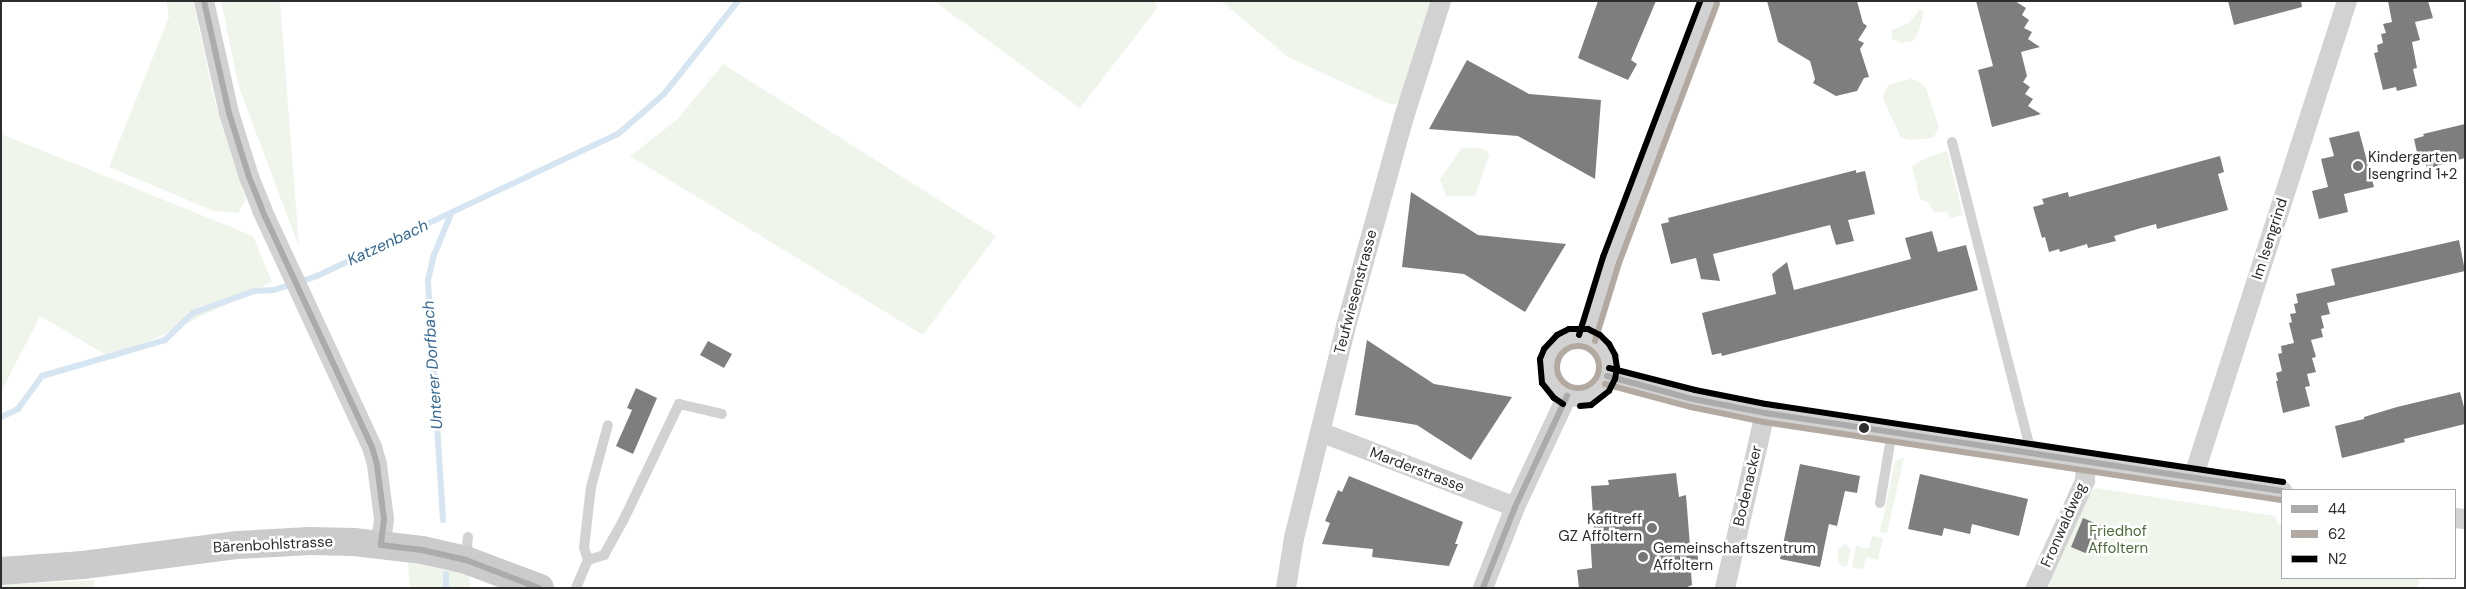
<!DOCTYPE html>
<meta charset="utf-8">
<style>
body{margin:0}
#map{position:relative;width:2466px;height:589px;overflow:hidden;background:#fff;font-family:"DM Sans",sans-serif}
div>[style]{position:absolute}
.green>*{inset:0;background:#eff5eb}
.stream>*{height:6px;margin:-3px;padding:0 3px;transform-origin:3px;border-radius:3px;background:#d6e5f2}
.building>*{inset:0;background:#7e7e7e}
.lane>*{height:10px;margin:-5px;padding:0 5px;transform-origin:5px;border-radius:5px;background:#d2d2d2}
.street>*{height:20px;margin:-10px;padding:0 10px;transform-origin:10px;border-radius:10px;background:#d2d2d2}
.street>.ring{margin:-10px;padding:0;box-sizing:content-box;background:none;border:20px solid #d2d2d2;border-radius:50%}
.secondary>*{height:28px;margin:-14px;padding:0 14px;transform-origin:14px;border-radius:14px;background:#cbcbcb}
.bus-1>*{height:6px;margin:-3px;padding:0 3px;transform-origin:3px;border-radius:3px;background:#ababab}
.bus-2>*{height:6px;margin:-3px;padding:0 3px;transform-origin:3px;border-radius:3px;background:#b2aaa1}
.bus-2>.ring{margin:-3px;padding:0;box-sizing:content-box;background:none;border:6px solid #b2aaa1;border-radius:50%}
.bus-3>*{height:6px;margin:-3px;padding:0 3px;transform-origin:3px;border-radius:3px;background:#000}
.dots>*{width:14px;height:14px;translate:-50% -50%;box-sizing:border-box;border:2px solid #fff;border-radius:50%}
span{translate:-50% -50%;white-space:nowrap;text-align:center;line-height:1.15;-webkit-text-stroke:5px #fff;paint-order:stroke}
.poi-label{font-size:15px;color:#2d2d2d}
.left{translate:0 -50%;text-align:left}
.right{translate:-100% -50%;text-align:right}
.street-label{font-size:15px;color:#2d2d2d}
.park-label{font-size:15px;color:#4c6b38}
.water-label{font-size:16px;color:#366894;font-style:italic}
.frame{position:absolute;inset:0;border:2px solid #2d2d2d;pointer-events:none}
.legend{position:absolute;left:2281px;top:489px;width:175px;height:90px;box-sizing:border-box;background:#fff;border:1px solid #ababab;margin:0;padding:6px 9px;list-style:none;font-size:15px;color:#2d2d2d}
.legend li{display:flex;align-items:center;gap:10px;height:25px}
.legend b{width:25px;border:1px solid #ababab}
</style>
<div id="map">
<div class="green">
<i style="clip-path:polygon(166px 1px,193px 1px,215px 101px,246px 199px,238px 213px,214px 211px,109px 167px,169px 17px)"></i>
<i style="clip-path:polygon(221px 1px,280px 1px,299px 247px,239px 87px)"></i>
<i style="clip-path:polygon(934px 1px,1154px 1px,1158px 7px,1080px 108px)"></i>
<i style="clip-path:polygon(1221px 1px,1435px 1px,1405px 100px,1392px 105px,1288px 57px)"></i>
<i style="clip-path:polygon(1920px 9px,1923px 11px,1923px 16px,1918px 34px,1913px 41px,1901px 43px,1892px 39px,1892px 30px,1909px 23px)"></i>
<i style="clip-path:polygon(723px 64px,996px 236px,923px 335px,630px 156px,677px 120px)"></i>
<i style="clip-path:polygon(1910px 79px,1918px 81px,1926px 88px,1939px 128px,1933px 138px,1911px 140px,1901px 138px,1885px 103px,1883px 96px,1888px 85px)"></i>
<i style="clip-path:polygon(1px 134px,253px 236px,272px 282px,113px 359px,40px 316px,1px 392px)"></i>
<i style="clip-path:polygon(1462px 148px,1480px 148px,1487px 151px,1489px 156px,1475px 196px,1446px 196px,1440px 179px)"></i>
<i style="clip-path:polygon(1947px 151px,1963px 215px,1951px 218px,1947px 212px,1934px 212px,1927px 201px,1920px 200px,1912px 166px,1928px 157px)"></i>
<i style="clip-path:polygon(1904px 457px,1887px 533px,1880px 532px,1895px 461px)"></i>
<i style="clip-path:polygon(2096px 488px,2275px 516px,2278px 524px,2282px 524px,2282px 578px,2420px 578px,2418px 588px,2044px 588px,2089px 494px)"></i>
<i style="clip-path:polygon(1872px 536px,1883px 538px,1878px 560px,1866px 557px,1863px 570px,1852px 567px,1856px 546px,1869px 549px)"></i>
<i style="clip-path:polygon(1845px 544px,1851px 549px,1847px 566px,1843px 567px,1838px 563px,1838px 549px)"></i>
<i style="clip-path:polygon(408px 562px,469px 575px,470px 588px,410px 588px)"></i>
<i style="clip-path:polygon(94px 580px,95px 588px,1px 588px,1px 585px)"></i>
</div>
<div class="stream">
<i style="left:1px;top:417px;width:19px;rotate:-25deg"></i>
<i style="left:18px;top:409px;width:41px;rotate:-54deg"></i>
<i style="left:42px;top:376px;width:128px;rotate:-16.3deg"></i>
<i style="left:165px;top:340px;width:39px;rotate:-44deg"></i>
<i style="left:193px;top:313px;width:65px;rotate:-19.8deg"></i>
<i style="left:254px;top:291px;width:20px;rotate:-3deg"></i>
<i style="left:274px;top:290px;width:45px;rotate:-18deg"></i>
<i style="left:317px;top:276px;width:333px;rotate:-25.3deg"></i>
<i style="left:618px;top:134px;width:61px;rotate:-41deg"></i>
<i style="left:664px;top:94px;width:119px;rotate:-51.5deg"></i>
<i style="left:443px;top:520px;width:240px;rotate:-93.6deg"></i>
<i style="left:428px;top:280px;width:26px;rotate:-77deg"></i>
<i style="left:434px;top:255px;width:44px;rotate:-67.5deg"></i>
<i style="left:446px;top:574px;width:14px;rotate:90deg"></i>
</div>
<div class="building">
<i style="clip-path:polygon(1598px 1px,1656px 1px,1631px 60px,1637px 64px,1628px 80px,1578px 58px)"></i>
<i style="clip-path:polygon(1767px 1px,1857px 1px,1863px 23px,1867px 26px,1858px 40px,1864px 43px,1860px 49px,1869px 77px,1864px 78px,1857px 91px,1836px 96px,1813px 83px,1815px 79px,1810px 61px,1778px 42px)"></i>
<i style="clip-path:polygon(1976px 1px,2015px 1px,2026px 8px,2022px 15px,2029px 20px,2024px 28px,2032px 32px,2028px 39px,2040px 47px,2021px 52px,2027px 76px,2023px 82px,2030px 87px,2025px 94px,2033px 99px,2028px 106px,2041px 114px,1992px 127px,1978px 70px,1993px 66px)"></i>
<i style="clip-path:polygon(2228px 1px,2301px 1px,2302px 7px,2234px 25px)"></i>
<i style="clip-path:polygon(2388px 1px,2428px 1px,2433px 18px,2415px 22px,2420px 40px,2412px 42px,2417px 68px,2413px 69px,2417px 86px,2397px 91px,2396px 87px,2383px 90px,2374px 53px,2378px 52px,2377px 45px,2383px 43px,2381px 34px,2386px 33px,2383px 24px,2392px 22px)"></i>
<i style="clip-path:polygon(1467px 60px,1529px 94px,1601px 100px,1595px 179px,1518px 136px,1429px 129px)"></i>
<i style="clip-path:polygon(2465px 124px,2465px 158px,2427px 169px,2424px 156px,2418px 157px,2414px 139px,2424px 136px,2423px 134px)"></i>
<i style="clip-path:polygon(2359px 131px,2374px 187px,2344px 194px,2348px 212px,2319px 219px,2312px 191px,2328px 187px,2321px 159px,2334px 156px,2329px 138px)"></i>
<i style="clip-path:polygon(2220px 156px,2224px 172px,2218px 174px,2228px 210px,2157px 229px,2156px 224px,2141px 228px,2114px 236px,2116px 241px,2088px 248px,2087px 244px,2060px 252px,2059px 249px,2049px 252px,2045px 237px,2042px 238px,2033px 207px,2044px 204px,2042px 199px,2068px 192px,2069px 197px)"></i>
<i style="clip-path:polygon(1856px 170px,1856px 173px,1865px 171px,1875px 214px,1848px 220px,1854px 241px,1836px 245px,1830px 225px,1713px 254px,1720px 281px,1701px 279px,1696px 258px,1671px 264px,1661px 224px,1669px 222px,1668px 218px)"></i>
<i style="clip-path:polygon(1411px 192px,1478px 235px,1566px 244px,1525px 312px,1464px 274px,1402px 267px)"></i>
<i style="clip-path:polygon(1932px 231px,1938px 252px,1966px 245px,1978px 290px,1722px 356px,1721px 353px,1712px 355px,1702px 313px,1776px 294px,1772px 274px,1787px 262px,1794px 290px,1911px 259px,1905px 238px)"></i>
<i style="clip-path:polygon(2459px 240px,2465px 271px,2327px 303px,2330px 314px,2321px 316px,2324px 328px,2321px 329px,2323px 337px,2311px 340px,2316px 357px,2312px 358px,2316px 372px,2307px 374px,2310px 386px,2305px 387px,2310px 406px,2283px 413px,2276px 381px,2278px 381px,2276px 373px,2282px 371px,2278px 354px,2282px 353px,2281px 346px,2294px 343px,2289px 323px,2292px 322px,2290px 314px,2296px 313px,2294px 304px,2298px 303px,2296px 294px,2335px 285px,2331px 269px)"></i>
<i style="clip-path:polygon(1367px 340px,1434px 384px,1512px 397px,1471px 460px,1417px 425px,1355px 415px)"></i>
<i style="clip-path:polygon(708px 341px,732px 354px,724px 368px,700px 355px)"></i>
<i style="clip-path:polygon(636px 388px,657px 398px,633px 454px,616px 446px,632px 410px,627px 408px)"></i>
<i style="clip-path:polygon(2460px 392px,2465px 411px,2465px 424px,2404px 439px,2405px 442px,2342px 458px,2335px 426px,2364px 419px,2364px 417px,2397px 407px)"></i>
<i style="clip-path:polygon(1800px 464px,1860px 476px,1857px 493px,1845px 491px,1837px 526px,1829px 524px,1820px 567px,1780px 559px)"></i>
<i style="clip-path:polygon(1676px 473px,1679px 497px,1686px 495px,1690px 546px,1697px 546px,1699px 570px,1691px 571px,1692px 585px,1685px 588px,1579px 588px,1577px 570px,1592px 568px,1590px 532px,1594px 531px,1591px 486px,1609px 485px,1608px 480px)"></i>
<i style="clip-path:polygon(1920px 474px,2028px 499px,2019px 536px,1972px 524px,1970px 534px,1944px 528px,1942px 536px,1908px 529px)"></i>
<i style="clip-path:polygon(1349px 476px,1463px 522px,1455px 544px,1458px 544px,1449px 566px,1372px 557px,1373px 549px,1322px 544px,1330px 523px,1325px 521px,1338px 490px,1342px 492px)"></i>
<i style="clip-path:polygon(2083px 518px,2102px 526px,2090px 555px,2071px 547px)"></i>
</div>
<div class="lane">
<i style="left:1952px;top:142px;width:321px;rotate:75.7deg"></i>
<i style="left:1880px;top:503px;width:72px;rotate:-80.4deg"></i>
<i style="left:466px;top:559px;width:22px;rotate:-85deg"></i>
<i style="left:588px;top:560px;width:13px;rotate:-108deg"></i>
<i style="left:584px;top:548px;width:61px;rotate:-83.5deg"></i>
<i style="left:591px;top:487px;width:64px;rotate:-74.7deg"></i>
<i style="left:576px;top:588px;width:30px;rotate:-67deg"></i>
<i style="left:588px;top:560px;width:17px;rotate:-17deg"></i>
<i style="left:604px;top:555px;width:39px;rotate:-61deg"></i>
<i style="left:623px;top:521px;width:130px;rotate:-64.4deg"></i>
<i style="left:679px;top:404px;width:44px;rotate:13.1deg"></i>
</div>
<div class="street">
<i style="left:204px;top:1px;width:115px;rotate:77.4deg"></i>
<i style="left:229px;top:113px;width:67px;rotate:72.6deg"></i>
<i style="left:249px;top:177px;width:35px;rotate:68deg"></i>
<i style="left:262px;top:210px;width:261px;rotate:65.1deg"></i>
<i style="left:372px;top:447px;width:19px;rotate:74deg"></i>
<i style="left:377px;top:465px;width:54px;rotate:82.6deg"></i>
<i style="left:384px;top:519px;width:26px;rotate:97deg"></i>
<i class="ring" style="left:1548px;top:337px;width:40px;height:40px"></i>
<i style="left:1587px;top:338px;width:82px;rotate:-72.9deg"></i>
<i style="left:1611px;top:260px;width:277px;rotate:-69.3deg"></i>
<i style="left:1607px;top:376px;width:89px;rotate:15deg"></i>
<i style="left:1693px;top:399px;width:73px;rotate:11deg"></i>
<i style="left:1765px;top:413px;width:523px;rotate:8.58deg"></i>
<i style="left:1320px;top:432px;width:209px;rotate:21deg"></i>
<i style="left:2193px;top:478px;width:501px;rotate:-72.11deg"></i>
<i style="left:2455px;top:518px;width:10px;rotate:6deg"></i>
<i style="left:1286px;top:588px;width:51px;rotate:-80.9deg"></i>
<i style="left:1294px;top:538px;width:218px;rotate:-76.2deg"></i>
<i style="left:1346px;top:326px;width:217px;rotate:-74.5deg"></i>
<i style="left:1404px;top:117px;width:122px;rotate:-72.3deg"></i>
<i style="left:1483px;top:588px;width:87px;rotate:-68.4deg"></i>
<i style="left:1515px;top:507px;width:123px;rotate:-64.9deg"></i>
<i style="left:1725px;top:588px;width:180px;rotate:-77.1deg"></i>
<i style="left:2036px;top:588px;width:118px;rotate:-65.4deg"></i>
<i style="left:2085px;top:481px;width:20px;rotate:-87deg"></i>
</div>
<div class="secondary">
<i style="left:1px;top:571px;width:82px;rotate:-4.2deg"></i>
<i style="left:83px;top:565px;width:156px;rotate:-7.4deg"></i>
<i style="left:238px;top:545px;width:72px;rotate:-3.2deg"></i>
<i style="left:310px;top:541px;width:44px;rotate:1.3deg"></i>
<i style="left:354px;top:542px;width:68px;rotate:6.7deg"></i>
<i style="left:422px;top:550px;width:45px;rotate:12.8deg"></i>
<i style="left:466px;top:560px;width:79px;rotate:20.7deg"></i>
</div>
<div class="bus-1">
<i style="left:204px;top:1px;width:115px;rotate:77.4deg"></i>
<i style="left:229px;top:113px;width:67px;rotate:72.6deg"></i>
<i style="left:249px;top:177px;width:35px;rotate:68deg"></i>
<i style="left:262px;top:210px;width:261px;rotate:65.1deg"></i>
<i style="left:372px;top:447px;width:19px;rotate:74deg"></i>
<i style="left:377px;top:465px;width:54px;rotate:82.6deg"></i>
<i style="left:384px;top:519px;width:26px;rotate:97deg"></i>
<i style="left:1607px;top:376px;width:89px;rotate:15deg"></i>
<i style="left:1693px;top:399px;width:73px;rotate:11deg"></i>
<i style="left:1765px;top:413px;width:523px;rotate:8.58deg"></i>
<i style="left:381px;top:545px;width:41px;rotate:7deg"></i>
<i style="left:422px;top:550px;width:45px;rotate:12.8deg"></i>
<i style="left:466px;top:560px;width:78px;rotate:21deg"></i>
<i style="left:1483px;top:588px;width:87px;rotate:-68.4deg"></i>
<i style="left:1515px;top:507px;width:123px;rotate:-64.9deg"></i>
</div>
<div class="bus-2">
<i style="left:1595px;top:341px;width:82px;rotate:-72.9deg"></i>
<i style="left:1619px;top:263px;width:277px;rotate:-69.3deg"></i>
<i class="ring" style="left:1557px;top:346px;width:36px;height:36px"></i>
<i style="left:1605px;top:384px;width:89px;rotate:15deg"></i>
<i style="left:1691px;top:407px;width:75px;rotate:11.6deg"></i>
<i style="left:1764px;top:422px;width:523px;rotate:8.58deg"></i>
</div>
<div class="bus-3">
<i style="left:1579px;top:335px;width:82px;rotate:-72.9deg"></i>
<i style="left:1603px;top:257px;width:274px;rotate:-69.2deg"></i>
<i style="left:1609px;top:368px;width:89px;rotate:14.3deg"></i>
<i style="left:1695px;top:390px;width:72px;rotate:11.2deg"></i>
<i style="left:1766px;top:404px;width:523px;rotate:8.58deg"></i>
<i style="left:1563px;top:404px;width:11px;rotate:-146deg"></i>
<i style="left:1554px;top:398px;width:19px;rotate:-129deg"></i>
<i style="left:1542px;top:383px;width:24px;rotate:-95deg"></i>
<i style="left:1540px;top:359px;width:11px;rotate:-68deg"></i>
<i style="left:1544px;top:349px;width:19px;rotate:-47deg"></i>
<i style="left:1557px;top:335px;width:13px;rotate:-27deg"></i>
<i style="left:1569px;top:329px;width:19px"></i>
<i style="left:1588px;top:329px;width:13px;rotate:27deg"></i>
<i style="left:1600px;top:335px;width:13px;rotate:45deg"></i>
<i style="left:1609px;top:344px;width:13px;rotate:61deg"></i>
<i style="left:1615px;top:355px;width:13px;rotate:81deg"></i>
<i style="left:1617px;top:368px;width:11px;rotate:100deg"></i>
<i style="left:1615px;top:379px;width:13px;rotate:117deg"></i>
<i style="left:1609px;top:391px;width:23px;rotate:142deg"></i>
<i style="left:1591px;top:405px;width:11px;rotate:175deg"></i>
</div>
<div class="dots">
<i style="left:2358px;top:166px;background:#767676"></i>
<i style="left:1864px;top:428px;background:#2d2d2d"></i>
<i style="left:1652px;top:528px;background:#767676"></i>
<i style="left:1643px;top:557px;background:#767676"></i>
</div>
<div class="poi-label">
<span class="left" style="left:2368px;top:166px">Kindergarten<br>Isengrind 1+2</span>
<span class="right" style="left:1642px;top:528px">Kafitreff<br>GZ Affoltern</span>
<span class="left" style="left:1653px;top:557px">Gemeinschaftszentrum<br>Affoltern</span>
</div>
<div class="street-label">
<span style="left:2270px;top:239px;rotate:-72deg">Im Isengrind</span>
<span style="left:1356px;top:292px;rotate:-75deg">Teufwiesenstrasse</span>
<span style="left:1417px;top:470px;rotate:21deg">Marderstrasse</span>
<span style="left:1748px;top:486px;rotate:-77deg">Bodenacker</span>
<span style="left:2064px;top:525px;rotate:-66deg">Fronwaldweg</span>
<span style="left:273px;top:545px;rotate:-3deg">Bärenbohlstrasse</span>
</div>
<div class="park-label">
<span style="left:2118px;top:540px">Friedhof<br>Affoltern</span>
</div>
<div class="water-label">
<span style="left:388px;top:243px;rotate:-25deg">Katzenbach</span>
<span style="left:433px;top:365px;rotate:-94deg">Unterer Dorfbach</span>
</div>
<div class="frame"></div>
<ul class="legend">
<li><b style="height:6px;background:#ababab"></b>44</li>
<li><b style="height:6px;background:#b2aaa1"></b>62</li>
<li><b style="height:6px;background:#000"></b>N2</li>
</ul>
</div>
